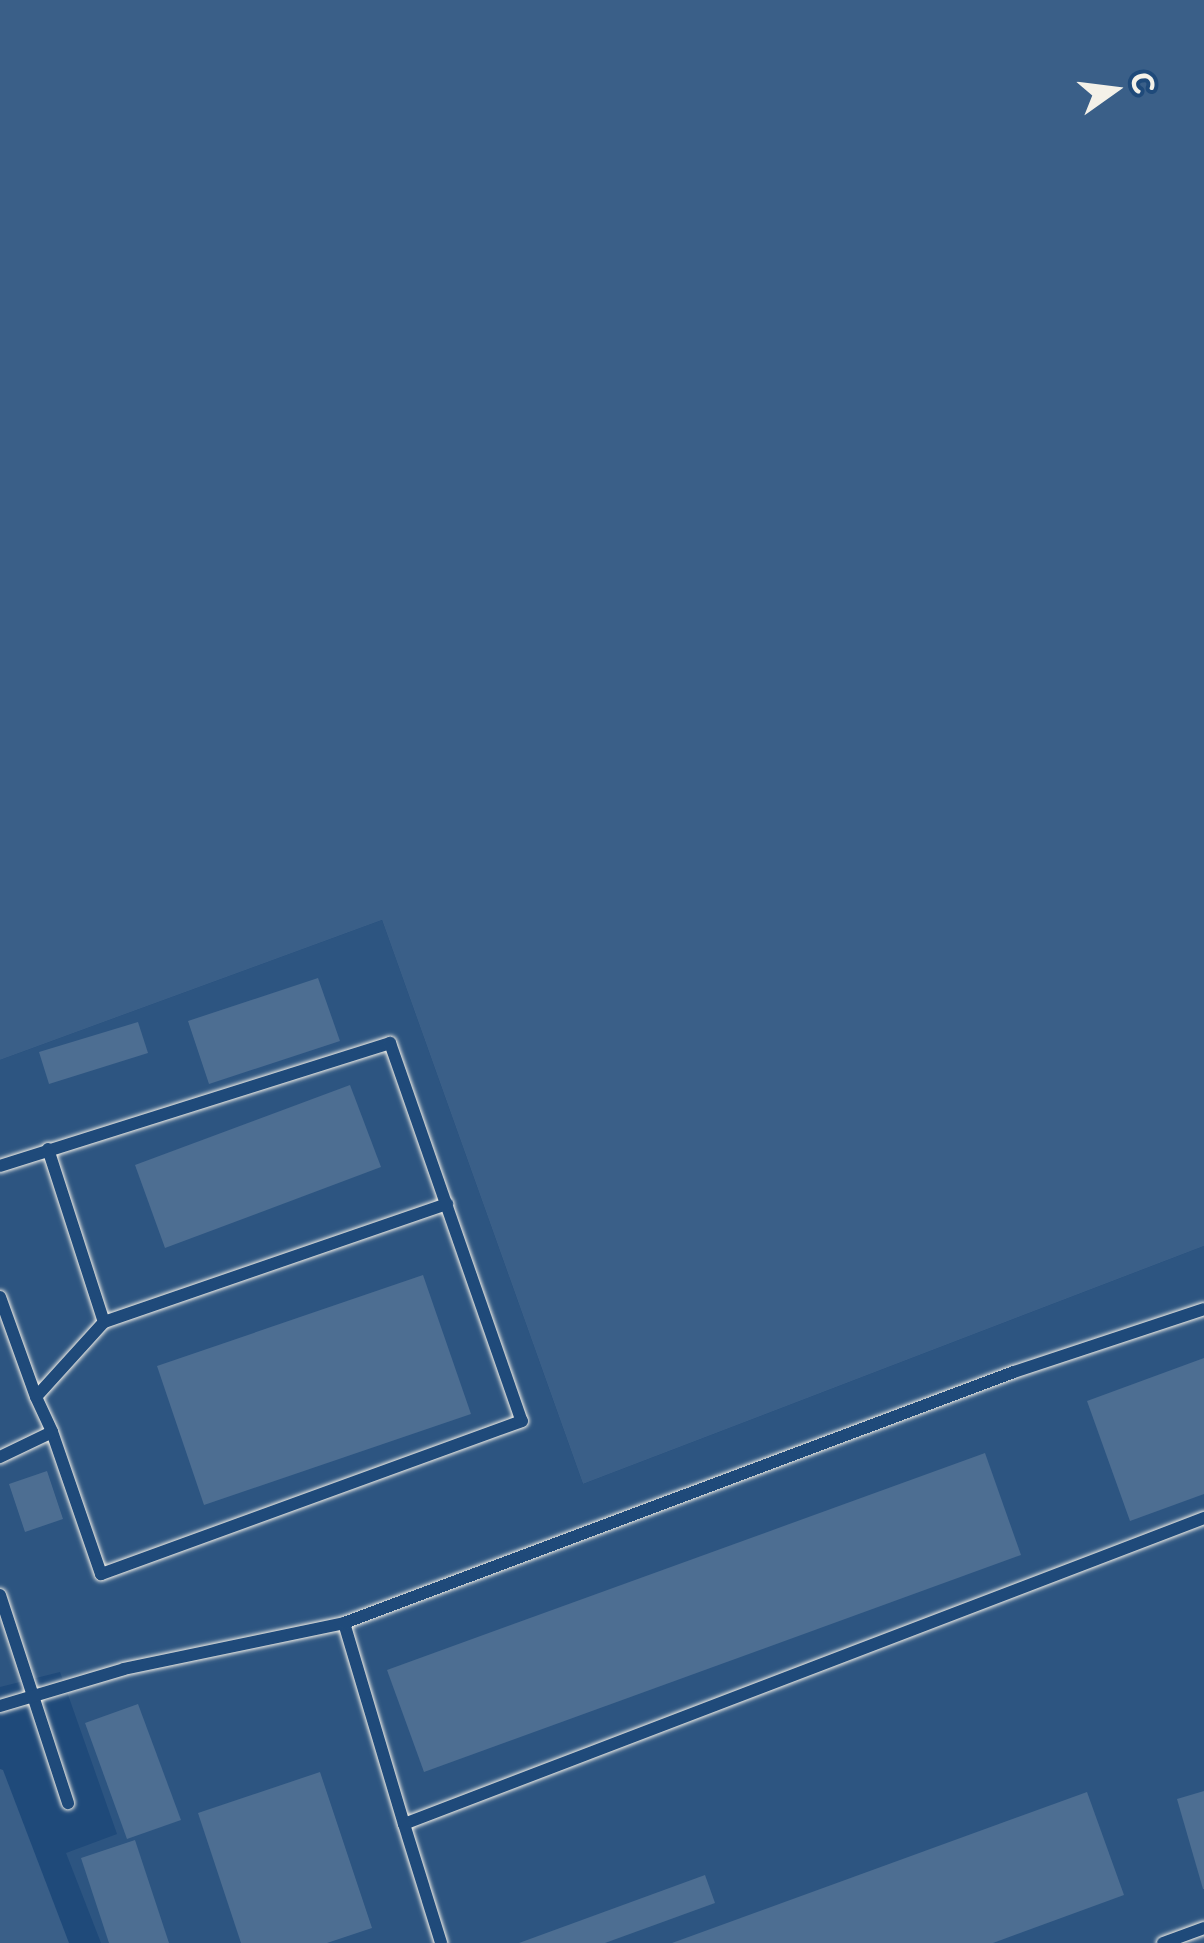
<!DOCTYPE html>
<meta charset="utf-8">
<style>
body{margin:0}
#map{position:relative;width:1204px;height:1943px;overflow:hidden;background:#1f4a7a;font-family:"Playpen Sans",sans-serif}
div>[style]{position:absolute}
.built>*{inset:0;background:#2d5581}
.green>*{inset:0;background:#3a5f88}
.building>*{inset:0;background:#4d6e92}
.roads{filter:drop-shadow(0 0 2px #f4f1e8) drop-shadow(0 0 2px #f4f1e8)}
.lane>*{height:12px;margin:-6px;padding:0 6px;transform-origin:6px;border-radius:6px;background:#1f4a7a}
span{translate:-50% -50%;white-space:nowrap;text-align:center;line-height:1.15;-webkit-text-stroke:9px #1f4a7a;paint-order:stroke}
.north{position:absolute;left:1064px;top:40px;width:100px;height:100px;-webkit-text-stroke:8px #1f4a7a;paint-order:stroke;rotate:76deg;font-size:28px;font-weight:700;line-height:40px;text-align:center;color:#f4f1e8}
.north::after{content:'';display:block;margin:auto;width:35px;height:45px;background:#f4f1e8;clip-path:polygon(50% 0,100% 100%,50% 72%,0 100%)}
</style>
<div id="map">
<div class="built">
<i style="clip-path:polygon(382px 920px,583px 1484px,1204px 1246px,1204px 1943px,101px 1943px,66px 1853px,117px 1834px,60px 1672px,0 1687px,0 1060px)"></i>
</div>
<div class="green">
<i style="clip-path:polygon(0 0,1204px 0,1204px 1246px,583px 1484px,382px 920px,0 1060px)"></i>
<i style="clip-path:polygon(0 1769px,3px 1770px,69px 1943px,0 1943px)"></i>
</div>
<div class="building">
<i style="clip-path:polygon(318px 978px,340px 1041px,209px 1084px,188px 1021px)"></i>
<i style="clip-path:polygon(138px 1022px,148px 1053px,49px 1084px,39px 1052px)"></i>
<i style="clip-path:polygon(350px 1085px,381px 1167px,165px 1248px,135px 1165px)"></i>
<i style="clip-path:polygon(423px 1275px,471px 1414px,204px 1505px,157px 1366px)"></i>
<i style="clip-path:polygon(1204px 1358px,1204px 1494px,1130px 1521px,1087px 1401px)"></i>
<i style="clip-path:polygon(985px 1453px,1021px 1555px,424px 1772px,387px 1670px)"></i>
<i style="clip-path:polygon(47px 1471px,63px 1519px,25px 1532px,9px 1484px)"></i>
<i style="clip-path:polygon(138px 1704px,181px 1820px,127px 1839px,85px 1723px)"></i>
<i style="clip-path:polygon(320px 1772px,372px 1928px,327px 1943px,241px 1943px,198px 1813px)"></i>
<i style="clip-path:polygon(1204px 1791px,1204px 1889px,1203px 1889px,1177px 1799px)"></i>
<i style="clip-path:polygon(1087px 1792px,1124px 1895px,993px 1943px,672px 1943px)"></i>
<i style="clip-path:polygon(135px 1840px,169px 1943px,109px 1943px,81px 1858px)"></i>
<i style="clip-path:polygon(705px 1875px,715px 1903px,605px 1943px,519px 1943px)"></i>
</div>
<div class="roads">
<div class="lane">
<i style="left:48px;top:1149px;width:182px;rotate:72.1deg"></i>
<i style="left:104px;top:1322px;width:101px;rotate:132.2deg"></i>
<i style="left:36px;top:1397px;width:38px;rotate:65deg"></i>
<i style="left:0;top:1166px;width:409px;rotate:-17.5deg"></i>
<i style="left:390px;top:1043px;width:400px;rotate:70.8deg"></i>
<i style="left:522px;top:1421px;width:448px;rotate:160deg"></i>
<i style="left:101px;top:1574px;width:150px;rotate:-109deg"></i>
<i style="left:52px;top:1432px;width:58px;rotate:154.3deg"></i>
<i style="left:0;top:1297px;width:106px;rotate:70.2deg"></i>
<i style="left:104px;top:1322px;width:363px;rotate:-19deg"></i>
<i style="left:0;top:1595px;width:219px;rotate:71.9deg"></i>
<i style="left:344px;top:1623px;width:210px;rotate:73.4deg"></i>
<i style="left:404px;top:1824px;width:857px;rotate:-20.93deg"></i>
<i style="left:0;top:1706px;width:129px;rotate:-16.6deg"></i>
<i style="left:124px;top:1669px;width:225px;rotate:-11.8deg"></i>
<i style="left:344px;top:1623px;width:715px;rotate:-20.54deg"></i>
<i style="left:1014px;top:1372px;width:200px;rotate:-18.3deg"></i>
<i style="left:404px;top:1824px;width:125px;rotate:72.7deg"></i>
<i style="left:1163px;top:1943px;width:44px;rotate:-20.1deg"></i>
</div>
</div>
<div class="north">С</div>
</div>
